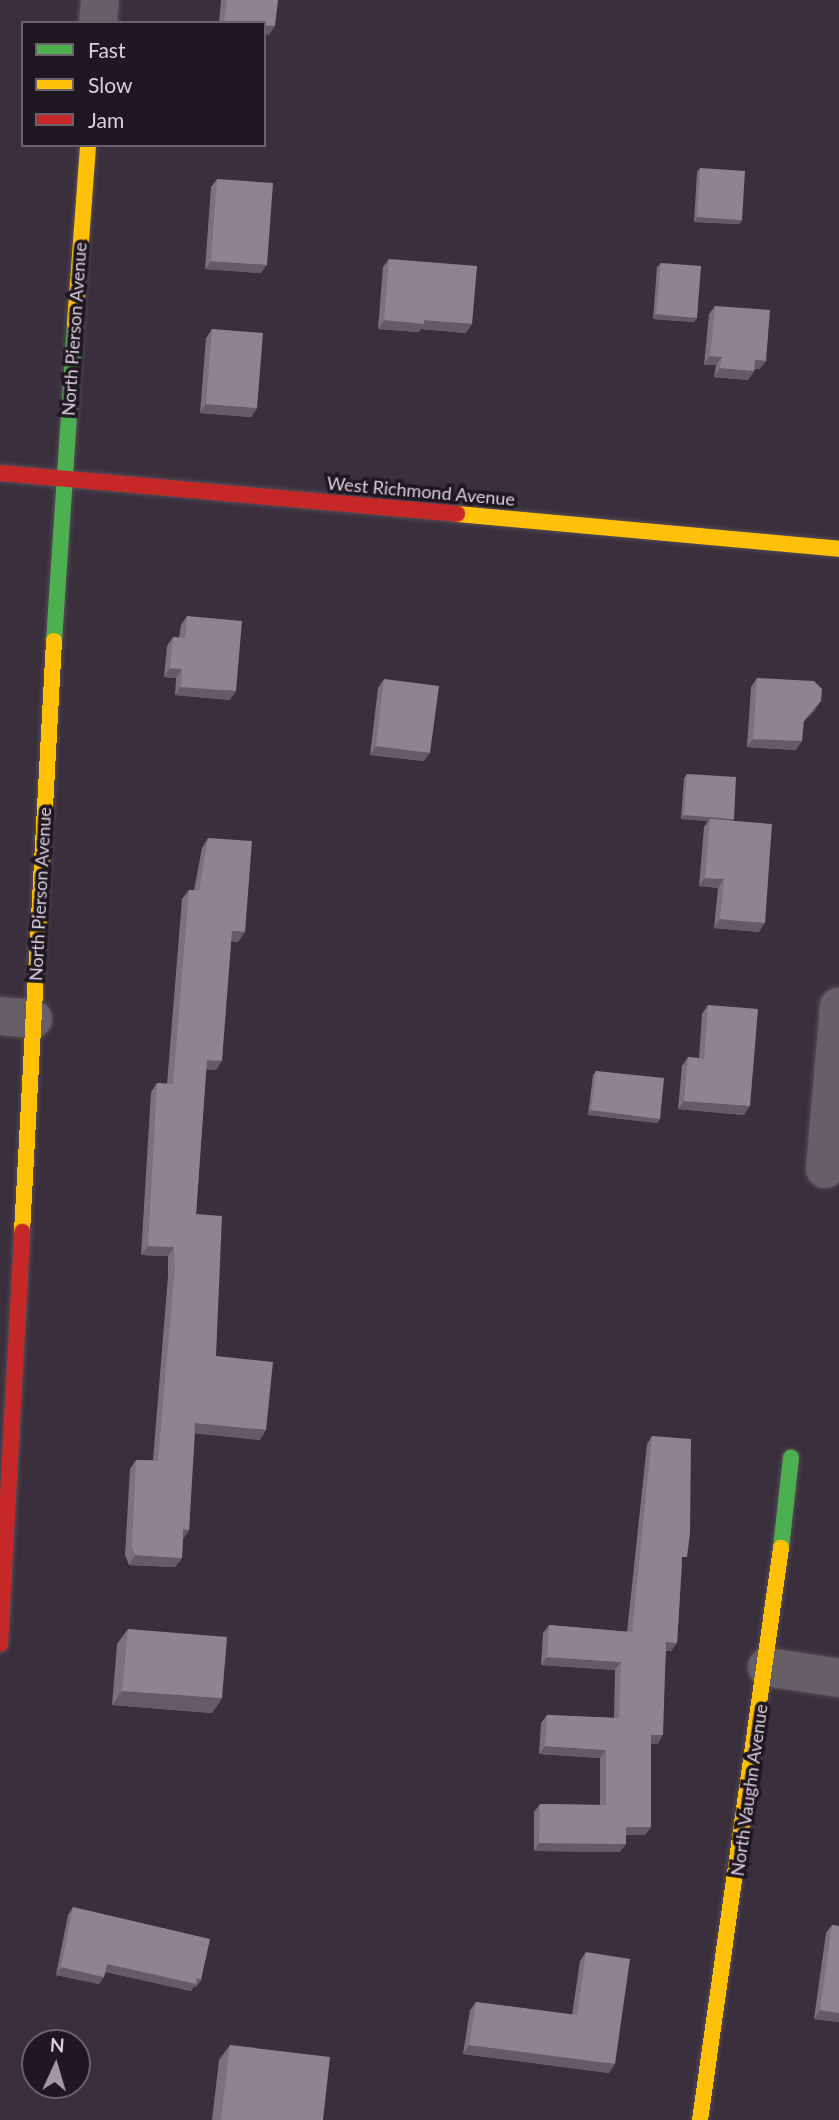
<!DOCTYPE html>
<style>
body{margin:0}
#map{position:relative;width:839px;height:2120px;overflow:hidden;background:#3a2f3c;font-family:Lato,sans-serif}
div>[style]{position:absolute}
.roads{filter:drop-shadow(0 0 2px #554c57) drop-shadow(0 0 2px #554c57)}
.street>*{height:38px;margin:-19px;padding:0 19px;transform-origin:19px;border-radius:19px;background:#665f68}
.fast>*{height:16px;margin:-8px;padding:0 8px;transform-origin:8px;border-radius:8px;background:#4caf50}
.slow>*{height:16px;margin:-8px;padding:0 8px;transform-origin:8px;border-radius:8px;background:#ffc107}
.jam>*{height:16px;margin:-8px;padding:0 8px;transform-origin:8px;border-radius:8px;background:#c62828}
.wall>*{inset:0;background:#7c707e}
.shaded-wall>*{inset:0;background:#655b66}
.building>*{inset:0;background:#908292}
span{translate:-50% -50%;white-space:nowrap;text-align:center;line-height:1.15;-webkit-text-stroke:7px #1f1721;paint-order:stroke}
.street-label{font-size:18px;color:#dbcfdd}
.legend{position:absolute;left:21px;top:21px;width:245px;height:126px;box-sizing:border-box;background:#1f1721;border:2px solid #6a616c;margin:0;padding:9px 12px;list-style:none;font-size:21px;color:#dbcfdd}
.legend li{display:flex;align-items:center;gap:14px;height:35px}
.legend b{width:35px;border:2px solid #6a616c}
.north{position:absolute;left:21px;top:2029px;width:70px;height:70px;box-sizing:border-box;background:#1f1721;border:2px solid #6a616c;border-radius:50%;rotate:4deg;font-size:19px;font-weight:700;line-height:28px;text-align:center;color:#dbcfdd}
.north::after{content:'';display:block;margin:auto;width:24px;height:32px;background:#a397a5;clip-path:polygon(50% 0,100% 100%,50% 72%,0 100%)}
</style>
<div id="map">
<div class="roads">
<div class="street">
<i style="left:98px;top:23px;width:23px;rotate:-85deg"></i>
<i style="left:0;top:1016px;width:33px;rotate:5deg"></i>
<i style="left:825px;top:1169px;width:163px;rotate:-85.1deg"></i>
<i style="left:767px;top:1667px;width:73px;rotate:8.7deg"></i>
</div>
<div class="fast">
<i style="left:54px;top:641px;width:319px;rotate:-86.2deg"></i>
<i style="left:781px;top:1548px;width:91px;rotate:-83.7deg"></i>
</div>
<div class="slow">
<i style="left:75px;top:323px;width:178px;rotate:-85.8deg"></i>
<i style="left:457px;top:514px;width:384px;rotate:5.2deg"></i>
<i style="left:22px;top:1232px;width:592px;rotate:-86.9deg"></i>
<i style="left:700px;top:2120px;width:578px;rotate:-81.94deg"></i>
</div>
<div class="jam">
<i style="left:0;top:473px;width:459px;rotate:5.1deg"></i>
<i style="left:0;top:1644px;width:413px;rotate:-86.9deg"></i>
</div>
</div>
<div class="wall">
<i style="clip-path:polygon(221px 0,278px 0,269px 35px,264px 23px,219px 23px)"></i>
<i style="clip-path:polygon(700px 168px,742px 220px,739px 224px,694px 222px,697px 172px)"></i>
<i style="clip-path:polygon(217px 179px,261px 273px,205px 269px,211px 187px)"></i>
<i style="clip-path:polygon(389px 259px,466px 333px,421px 329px,418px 332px,378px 329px,383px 267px)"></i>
<i style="clip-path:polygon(661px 263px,694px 322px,653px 319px,657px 267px)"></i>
<i style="clip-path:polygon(715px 306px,760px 369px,755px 369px,754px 371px,748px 380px,714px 377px,716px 365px,704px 365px,709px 314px)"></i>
<i style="clip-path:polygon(212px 329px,257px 408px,251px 417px,200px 413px,206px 338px)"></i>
<i style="clip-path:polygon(187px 616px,230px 700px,175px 695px,176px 678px,164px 677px,167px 646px,173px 637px,179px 638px,181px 625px)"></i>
<i style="clip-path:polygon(757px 678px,815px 710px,803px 722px,796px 750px,747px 747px,751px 687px)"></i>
<i style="clip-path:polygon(384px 679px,424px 761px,370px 755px,378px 688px)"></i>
<i style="clip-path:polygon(687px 774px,734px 819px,732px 820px,759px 932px,714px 928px,718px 888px,699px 886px,704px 827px,708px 821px,681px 819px,684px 778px)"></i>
<i style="clip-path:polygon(208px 838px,238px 942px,231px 941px,216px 1070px,206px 1069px,196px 1214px,216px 1356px,260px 1440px,195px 1433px,189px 1530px,183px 1539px,182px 1558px,175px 1567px,129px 1565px,125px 1555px,130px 1469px,136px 1460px,153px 1460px,168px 1276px,168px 1256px,141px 1255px,151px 1092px,157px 1083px,167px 1084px,182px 899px,189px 890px,194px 890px,202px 848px)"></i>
<i style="clip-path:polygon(708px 1005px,744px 1115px,678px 1109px,682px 1066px,688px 1057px,699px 1058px,702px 1014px)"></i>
<i style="clip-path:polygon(596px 1071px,660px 1119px,657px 1123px,588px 1115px,593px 1075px)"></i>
<i style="clip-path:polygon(652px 1436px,682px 1565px,677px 1643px,671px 1651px,666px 1651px,658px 1744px,651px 1743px,651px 1827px,645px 1835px,626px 1835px,620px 1852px,534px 1851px,534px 1812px,540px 1804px,600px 1805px,600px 1758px,539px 1754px,541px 1723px,547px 1715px,614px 1718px,615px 1670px,541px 1665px,543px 1633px,549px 1625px,627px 1632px,647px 1444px)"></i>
<i style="clip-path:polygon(128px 1629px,222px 1698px,212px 1713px,112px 1705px,117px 1644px)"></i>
<i style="clip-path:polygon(73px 1907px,201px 1980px,196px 1987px,194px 1986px,191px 1991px,106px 1972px,99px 1984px,56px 1975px,68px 1915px)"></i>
<i style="clip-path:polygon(832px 1925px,839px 1926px,839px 2022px,814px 2019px,826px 1933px)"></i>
<i style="clip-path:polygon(586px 1952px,609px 2073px,463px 2054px,470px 2010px,476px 2002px,572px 2015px,580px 1961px)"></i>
<i style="clip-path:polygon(230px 2045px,323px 2120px,212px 2120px,219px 2060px)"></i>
</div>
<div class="shaded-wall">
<i style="clip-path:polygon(264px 25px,275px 26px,269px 35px,264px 34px)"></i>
<i style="clip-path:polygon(697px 217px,742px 220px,739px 224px,694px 222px)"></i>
<i style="clip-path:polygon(211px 261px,267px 265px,261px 273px,205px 269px)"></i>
<i style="clip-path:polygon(656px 314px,697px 318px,694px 322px,653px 319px)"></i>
<i style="clip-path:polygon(384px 320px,424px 320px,472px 324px,466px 333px,421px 329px,418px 332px,378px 329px)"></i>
<i style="clip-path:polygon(710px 356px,722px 357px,716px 365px,704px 365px)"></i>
<i style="clip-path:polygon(755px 360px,766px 361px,760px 369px,749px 368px)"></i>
<i style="clip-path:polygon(720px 368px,754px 371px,748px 380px,714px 377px)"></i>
<i style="clip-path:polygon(206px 404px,257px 408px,251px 417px,200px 413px)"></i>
<i style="clip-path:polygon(170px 668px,182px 669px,176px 678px,164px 677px)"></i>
<i style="clip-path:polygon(181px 687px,236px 691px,230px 700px,175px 695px)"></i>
<i style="clip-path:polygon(821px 701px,815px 710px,798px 728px,804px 720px)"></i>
<i style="clip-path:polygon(753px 739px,802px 741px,796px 750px,747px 747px)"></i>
<i style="clip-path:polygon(376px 746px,430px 753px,424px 761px,370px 755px)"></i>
<i style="clip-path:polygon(684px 815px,734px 819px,730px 823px,710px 819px,708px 821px,681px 819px)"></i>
<i style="clip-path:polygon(705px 878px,724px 879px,718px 888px,699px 886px)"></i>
<i style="clip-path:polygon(720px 919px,765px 923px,759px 932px,714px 928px)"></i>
<i style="clip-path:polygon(232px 931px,245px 932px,238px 942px,225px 941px)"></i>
<i style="clip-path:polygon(207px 1060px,222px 1061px,216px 1070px,200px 1069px)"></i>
<i style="clip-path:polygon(684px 1101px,750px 1106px,744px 1115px,678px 1109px)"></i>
<i style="clip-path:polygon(591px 1110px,660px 1119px,657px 1123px,588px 1115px)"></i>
<i style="clip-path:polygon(148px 1246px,174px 1247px,168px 1256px,141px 1255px)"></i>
<i style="clip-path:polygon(195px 1423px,266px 1430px,260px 1440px,189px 1433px)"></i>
<i style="clip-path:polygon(183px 1529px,189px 1530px,183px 1539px)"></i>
<i style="clip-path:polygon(135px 1555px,182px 1558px,175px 1567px,129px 1565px)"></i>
<i style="clip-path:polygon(666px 1642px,677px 1643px,671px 1651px,661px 1650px)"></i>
<i style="clip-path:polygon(547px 1657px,621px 1662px,615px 1670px,541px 1665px)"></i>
<i style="clip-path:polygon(122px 1691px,222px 1698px,212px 1713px,112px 1705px)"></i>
<i style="clip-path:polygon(651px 1735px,663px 1735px,658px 1744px,646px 1743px)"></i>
<i style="clip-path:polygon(545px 1746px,606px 1750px,600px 1758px,539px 1754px)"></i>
<i style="clip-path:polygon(626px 1827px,651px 1827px,645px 1835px,620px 1835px)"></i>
<i style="clip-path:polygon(539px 1843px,626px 1844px,620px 1852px,534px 1851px)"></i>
<i style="clip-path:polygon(107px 1964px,197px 1978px,201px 1980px,196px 1987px,194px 1986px,191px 1991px,102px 1971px)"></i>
<i style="clip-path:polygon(61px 1967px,104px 1977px,99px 1984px,56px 1975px)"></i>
<i style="clip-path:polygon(820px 2010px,839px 2013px,839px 2022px,814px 2019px)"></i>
<i style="clip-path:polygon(469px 2045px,615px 2064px,609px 2073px,463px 2054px)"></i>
</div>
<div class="building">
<i style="clip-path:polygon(227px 0,278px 0,275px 26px,264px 25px,264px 23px,224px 22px)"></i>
<i style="clip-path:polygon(700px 168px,745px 171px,742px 220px,697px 217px)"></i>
<i style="clip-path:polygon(217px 179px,273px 183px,267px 265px,211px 261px)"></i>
<i style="clip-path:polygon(389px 259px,477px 266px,472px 324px,424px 320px,424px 324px,384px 320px)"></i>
<i style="clip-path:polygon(661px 263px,701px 266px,697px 318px,656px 314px)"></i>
<i style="clip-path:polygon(715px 306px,770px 310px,766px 361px,755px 360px,754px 371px,720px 368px,722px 357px,710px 356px)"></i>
<i style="clip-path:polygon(212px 329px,263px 333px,257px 408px,206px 404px)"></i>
<i style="clip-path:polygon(187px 616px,242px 621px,236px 691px,181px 687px,182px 669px,170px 668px,173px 637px,185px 638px)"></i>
<i style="clip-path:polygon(757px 678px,814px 681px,822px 689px,821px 701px,804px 720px,802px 741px,753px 739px)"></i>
<i style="clip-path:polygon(384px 679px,439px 686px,430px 753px,376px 746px)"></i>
<i style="clip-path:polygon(687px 774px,736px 777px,734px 819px,684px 815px)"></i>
<i style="clip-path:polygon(710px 819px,772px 824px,765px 923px,720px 919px,724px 879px,705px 878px)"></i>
<i style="clip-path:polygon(208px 838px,252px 841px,245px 932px,232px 931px,222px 1061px,207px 1060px,196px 1214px,222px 1216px,216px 1356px,273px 1362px,266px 1430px,195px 1423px,189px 1530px,183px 1529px,182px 1558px,135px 1555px,132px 1546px,136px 1460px,158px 1461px,175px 1266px,174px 1247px,148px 1246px,157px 1083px,173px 1084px,189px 890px,199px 891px)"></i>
<i style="clip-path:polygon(708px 1005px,758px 1009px,750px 1106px,684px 1101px,688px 1057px,704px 1059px)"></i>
<i style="clip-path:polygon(596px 1071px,664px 1078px,660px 1119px,591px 1110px)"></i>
<i style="clip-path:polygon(652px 1436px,691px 1439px,690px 1533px,687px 1557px,682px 1557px,677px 1643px,666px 1642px,663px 1735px,651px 1735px,651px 1827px,626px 1827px,626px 1844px,539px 1843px,540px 1804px,606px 1805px,606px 1750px,545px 1746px,547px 1715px,619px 1718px,621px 1662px,547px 1657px,549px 1625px,632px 1632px)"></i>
<i style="clip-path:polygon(128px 1629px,227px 1637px,222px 1698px,122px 1691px)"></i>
<i style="clip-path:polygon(73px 1907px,210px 1939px,201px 1980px,197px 1978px,196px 1984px,107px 1964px,104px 1977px,61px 1967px)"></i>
<i style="clip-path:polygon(832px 1925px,839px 1926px,839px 2013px,820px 2010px)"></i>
<i style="clip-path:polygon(586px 1952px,630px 1959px,615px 2064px,469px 2045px,476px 2002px,577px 2015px)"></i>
<i style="clip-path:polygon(230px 2045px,330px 2057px,323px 2120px,221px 2120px)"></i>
</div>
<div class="street-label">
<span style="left:74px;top:329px;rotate:-86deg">North Pierson Avenue</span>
<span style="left:421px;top:491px;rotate:5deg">West Richmond Avenue</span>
<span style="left:40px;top:894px;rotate:-87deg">North Pierson Avenue</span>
<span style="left:749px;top:1790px;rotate:-82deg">North Vaughn Avenue</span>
</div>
<ul class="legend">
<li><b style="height:9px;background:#4caf50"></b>Fast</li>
<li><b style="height:9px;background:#ffc107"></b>Slow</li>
<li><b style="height:9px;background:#c62828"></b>Jam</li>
</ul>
<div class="north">N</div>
</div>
